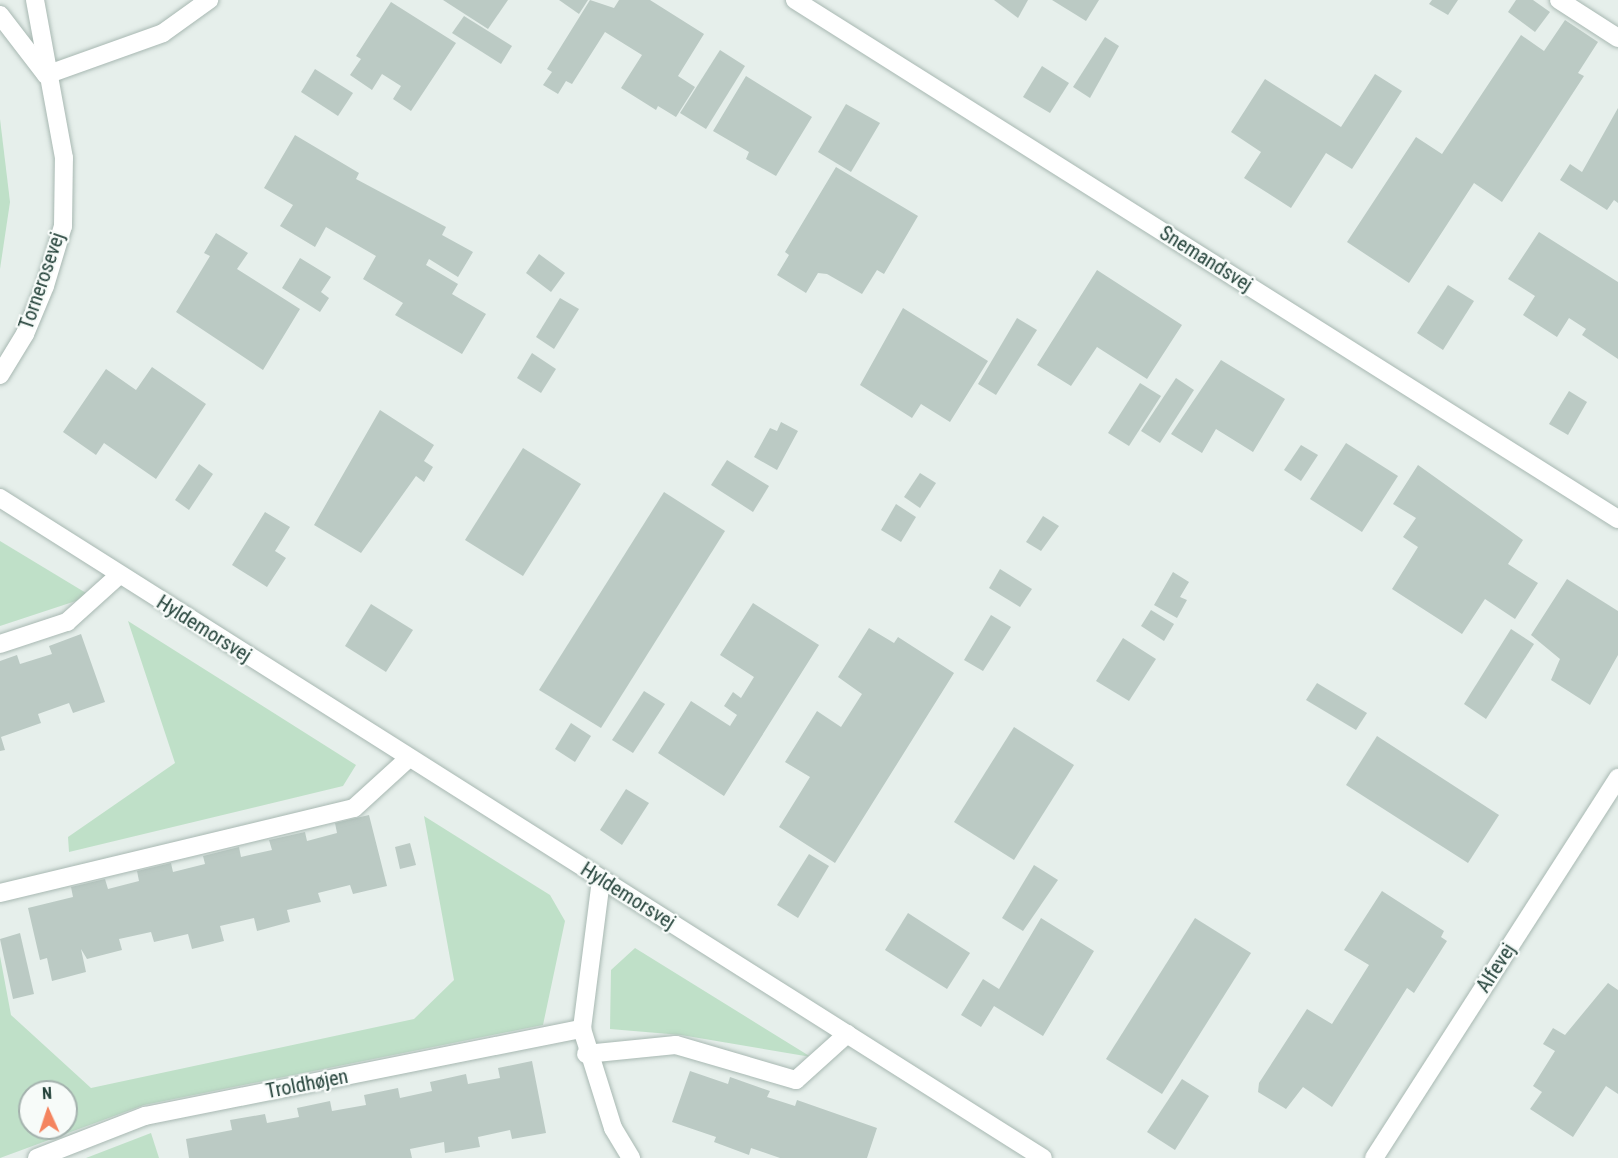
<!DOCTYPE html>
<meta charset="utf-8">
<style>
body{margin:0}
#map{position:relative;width:1618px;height:1158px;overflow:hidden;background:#e6efeb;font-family:"Roboto Condensed",sans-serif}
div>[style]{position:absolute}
.green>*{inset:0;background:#bfe0c8}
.building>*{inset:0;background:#bbcac4}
.roads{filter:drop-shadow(0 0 2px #a8b8b2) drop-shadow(0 0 2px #a8b8b2)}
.minor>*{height:18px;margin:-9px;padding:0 9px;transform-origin:9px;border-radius:9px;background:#fff}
span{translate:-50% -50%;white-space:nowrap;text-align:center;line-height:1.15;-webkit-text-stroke:4.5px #f7fbf9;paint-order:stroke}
.street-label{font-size:20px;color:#24423a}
.north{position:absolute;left:18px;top:1080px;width:60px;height:60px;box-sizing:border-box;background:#f7fbf9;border:2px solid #a3b1ad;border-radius:50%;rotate:357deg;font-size:16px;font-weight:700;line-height:24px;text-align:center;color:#24423a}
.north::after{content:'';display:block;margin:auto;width:21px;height:27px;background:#f4845f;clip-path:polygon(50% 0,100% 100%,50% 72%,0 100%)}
</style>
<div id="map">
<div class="green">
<i style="clip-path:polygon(0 119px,10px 202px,0 269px)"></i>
<i style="clip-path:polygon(0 541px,91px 596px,0 626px)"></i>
<i style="clip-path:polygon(128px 621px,356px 765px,343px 786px,69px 852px,68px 837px,175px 763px)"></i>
<i style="clip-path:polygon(evenodd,424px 816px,550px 895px,565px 921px,543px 1025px,144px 1105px,0 1158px,0 956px,11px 1015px,91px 1088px,414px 1019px,454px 980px,424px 816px,30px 1092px,66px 1092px,66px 1128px,30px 1128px,30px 1092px)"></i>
<i style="clip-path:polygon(635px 948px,811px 1057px,681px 1035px,610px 1029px,611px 970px)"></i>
<i style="clip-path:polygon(151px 1133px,159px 1158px,86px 1158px)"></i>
</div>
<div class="building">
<i style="clip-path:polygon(443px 0,508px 0,488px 29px)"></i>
<i style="clip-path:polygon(559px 0,588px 0,579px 14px)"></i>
<i style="clip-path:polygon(590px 0,614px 8px,619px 0,650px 0,704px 34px,678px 76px,695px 87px,676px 117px,658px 106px,656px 110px,621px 88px,642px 55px,605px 32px,572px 84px,566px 81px,558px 94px,543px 85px,552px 72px,547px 69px)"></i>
<i style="clip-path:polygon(994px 0,1028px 0,1018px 18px)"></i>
<i style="clip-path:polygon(1052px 0,1099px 0,1086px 21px)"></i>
<i style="clip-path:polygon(1432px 0,1458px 0,1448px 15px,1429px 4px)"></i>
<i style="clip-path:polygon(1516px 0,1533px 0,1550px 12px,1535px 32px,1508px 12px)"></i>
<i style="clip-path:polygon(391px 2px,456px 43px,411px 111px,393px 99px,401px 86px,382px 74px,372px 90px,350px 75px,361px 59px,356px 56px)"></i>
<i style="clip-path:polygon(464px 16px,512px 46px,501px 64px,452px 33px)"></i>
<i style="clip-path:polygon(1565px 20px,1598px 42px,1578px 73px,1584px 76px,1502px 202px,1474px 183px,1409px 283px,1347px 242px,1416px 137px,1442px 154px,1521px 35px,1544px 51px)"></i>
<i style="clip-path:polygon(1105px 37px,1119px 46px,1090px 98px,1073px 87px)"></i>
<i style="clip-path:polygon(720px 50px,745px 66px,706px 129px,680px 113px)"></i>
<i style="clip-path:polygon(1042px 66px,1069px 83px,1050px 113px,1023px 97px)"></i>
<i style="clip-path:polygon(315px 69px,353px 93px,338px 116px,301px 92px)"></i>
<i style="clip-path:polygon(1375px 74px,1402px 91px,1352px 169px,1326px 153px,1291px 208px,1244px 178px,1261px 152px,1231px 132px,1265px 79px,1341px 127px)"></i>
<i style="clip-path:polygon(746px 76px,812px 117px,776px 176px,746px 159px,749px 152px,713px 131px)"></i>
<i style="clip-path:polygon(846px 104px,880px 123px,851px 172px,818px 152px)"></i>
<i style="clip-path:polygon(1618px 108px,1618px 203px,1614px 200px,1607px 210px,1560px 180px,1570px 164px,1582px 172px)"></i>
<i style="clip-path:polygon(295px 135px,359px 173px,356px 179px,446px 227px,442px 235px,473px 252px,458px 277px,429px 259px,426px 265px,458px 284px,452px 294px,486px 314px,462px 354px,395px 315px,403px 303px,363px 279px,376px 256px,326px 227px,315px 247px,280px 226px,293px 205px,264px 188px)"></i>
<i style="clip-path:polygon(836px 167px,918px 216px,884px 274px,877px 270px,862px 294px,827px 274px,818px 273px,806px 293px,777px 275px,789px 255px,785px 252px)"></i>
<i style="clip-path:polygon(1539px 232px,1618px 282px,1618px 359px,1582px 335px,1586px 329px,1569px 318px,1557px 337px,1523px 315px,1535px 296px,1508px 279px)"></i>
<i style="clip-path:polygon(216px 233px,248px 253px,237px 269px,300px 309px,263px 370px,176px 312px,210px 256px,204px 253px)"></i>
<i style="clip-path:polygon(539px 254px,565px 273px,551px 292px,526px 273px)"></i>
<i style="clip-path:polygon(300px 258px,331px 277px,321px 292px,329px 298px,320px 312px,282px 288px)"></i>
<i style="clip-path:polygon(1097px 270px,1182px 325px,1147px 379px,1097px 347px,1071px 386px,1037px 365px)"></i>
<i style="clip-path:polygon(1448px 285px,1474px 301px,1443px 350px,1417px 333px)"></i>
<i style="clip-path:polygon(560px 298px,579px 309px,554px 349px,536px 337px)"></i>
<i style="clip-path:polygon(903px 308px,988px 361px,950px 422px,921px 404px,912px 418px,860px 385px)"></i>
<i style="clip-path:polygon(1017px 318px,1037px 330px,996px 395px,978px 384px)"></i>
<i style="clip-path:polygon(532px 353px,556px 369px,541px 393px,517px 378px)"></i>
<i style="clip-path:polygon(1221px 360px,1285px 399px,1253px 452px,1216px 429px,1202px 453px,1171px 434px)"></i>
<i style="clip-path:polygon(152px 367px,206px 404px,156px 479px,104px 443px,96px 455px,63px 432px,106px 369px,136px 390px)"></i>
<i style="clip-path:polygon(1176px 378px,1194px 390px,1160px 443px,1141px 431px)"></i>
<i style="clip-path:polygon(1140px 383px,1161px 396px,1129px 446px,1108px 433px)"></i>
<i style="clip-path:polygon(1569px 391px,1587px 402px,1568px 435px,1549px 424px)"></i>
<i style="clip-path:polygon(380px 410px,434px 445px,424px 461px,433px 467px,424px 482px,416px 476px,361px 553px,314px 525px)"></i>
<i style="clip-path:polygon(781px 422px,798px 431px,777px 470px,754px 457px,770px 428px,777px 431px)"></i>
<i style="clip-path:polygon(1346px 443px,1398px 476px,1362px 532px,1310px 499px)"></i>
<i style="clip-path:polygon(1301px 445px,1318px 455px,1301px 481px,1284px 470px)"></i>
<i style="clip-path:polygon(523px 448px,581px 484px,523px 576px,465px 540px)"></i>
<i style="clip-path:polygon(727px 460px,769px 486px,753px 512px,711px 485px)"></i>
<i style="clip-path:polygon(199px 464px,213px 474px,189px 510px,175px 500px)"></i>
<i style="clip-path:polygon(1418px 465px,1523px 540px,1508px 564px,1538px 583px,1515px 619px,1485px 599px,1462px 634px,1392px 589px,1418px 547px,1403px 537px,1416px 518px,1393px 504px)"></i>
<i style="clip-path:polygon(920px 473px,936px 483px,920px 508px,904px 497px)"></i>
<i style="clip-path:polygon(664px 492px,725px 531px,601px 728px,539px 690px)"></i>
<i style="clip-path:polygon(896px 504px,916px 517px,901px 542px,881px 530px)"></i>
<i style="clip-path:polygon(265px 512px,290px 527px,275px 551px,286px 558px,267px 587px,232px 565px)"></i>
<i style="clip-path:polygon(1043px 516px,1059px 526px,1041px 551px,1026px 542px)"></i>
<i style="clip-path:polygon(1000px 569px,1032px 589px,1020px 607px,989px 588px)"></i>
<i style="clip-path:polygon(1173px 572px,1189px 582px,1180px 597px,1187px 600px,1177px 618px,1154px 605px)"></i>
<i style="clip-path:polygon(1567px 579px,1618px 611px,1618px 655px,1590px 705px,1551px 680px,1560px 659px,1531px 635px)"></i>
<i style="clip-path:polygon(753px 603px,819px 645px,724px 796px,658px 753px,691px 701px,730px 726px,737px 715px,724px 706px,733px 692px,741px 698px,754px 677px,720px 655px)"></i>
<i style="clip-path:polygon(371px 604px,413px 630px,386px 672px,345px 646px)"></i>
<i style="clip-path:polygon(1151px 610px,1174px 624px,1164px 641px,1141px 626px)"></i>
<i style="clip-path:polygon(991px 615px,1011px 627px,983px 671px,964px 660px)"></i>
<i style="clip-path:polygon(869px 628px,894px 643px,898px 637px,954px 673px,835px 863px,779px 827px,810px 777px,785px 762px,817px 711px,841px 727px,862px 694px,838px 677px)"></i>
<i style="clip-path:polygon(1511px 629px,1534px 644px,1486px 719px,1464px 704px)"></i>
<i style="clip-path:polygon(81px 634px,105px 702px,73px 713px,69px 703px,38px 714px,41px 723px,1px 737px,5px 750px,0 751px,0 661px,17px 655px,20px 664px,52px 654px,49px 646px)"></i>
<i style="clip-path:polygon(1123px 638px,1156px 659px,1129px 701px,1096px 681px)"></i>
<i style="clip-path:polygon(1317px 683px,1367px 713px,1356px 730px,1306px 700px)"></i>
<i style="clip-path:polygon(644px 691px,665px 704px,633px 753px,612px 740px)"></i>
<i style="clip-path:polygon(571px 723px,591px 736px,575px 762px,555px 749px)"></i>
<i style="clip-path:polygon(1014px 727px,1074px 765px,1014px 860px,954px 822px)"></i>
<i style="clip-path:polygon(1377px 736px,1499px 815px,1468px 863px,1346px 785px)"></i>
<i style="clip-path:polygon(626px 789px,649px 803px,622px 845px,600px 830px)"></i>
<i style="clip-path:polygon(369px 815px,387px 886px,353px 894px,350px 885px,318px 893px,321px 902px,287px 910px,290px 922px,257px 931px,254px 918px,220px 926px,224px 941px,192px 949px,188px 934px,154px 942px,151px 932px,119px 939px,122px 950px,87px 959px,81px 949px,86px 972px,52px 981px,47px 958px,40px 960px,28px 908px,73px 897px,71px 887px,105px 879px,108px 889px,139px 881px,137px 871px,171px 863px,173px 872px,205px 864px,203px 856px,239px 847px,241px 857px,272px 850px,269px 840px,305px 832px,307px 841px,337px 833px,335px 823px)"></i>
<i style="clip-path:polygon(410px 843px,416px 865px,400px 869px,395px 847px)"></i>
<i style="clip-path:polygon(809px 854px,829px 866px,798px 918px,777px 905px)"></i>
<i style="clip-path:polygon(1034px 865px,1058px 880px,1023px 931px,1002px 918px)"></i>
<i style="clip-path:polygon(1382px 891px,1444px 931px,1441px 937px,1447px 941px,1414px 993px,1407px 988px,1332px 1107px,1303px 1087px,1286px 1109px,1258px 1092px,1259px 1083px,1307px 1009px,1332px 1024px,1369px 965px,1344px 950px)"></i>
<i style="clip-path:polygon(908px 913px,970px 953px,947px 989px,885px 950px)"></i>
<i style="clip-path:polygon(1041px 918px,1094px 951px,1043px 1036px,994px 1006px,981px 1027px,961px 1015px,983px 979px,999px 989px)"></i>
<i style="clip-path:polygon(1195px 918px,1251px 953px,1162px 1094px,1106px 1059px)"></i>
<i style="clip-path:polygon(20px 933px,34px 994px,13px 999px,0 939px)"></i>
<i style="clip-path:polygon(1608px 983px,1618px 990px,1618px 1094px,1606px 1086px,1573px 1137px,1530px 1109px,1542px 1092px,1533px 1086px,1555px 1051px,1543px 1044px,1553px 1028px,1565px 1035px)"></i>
<i style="clip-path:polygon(532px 1061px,546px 1133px,512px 1139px,510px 1130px,478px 1137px,480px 1147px,445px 1153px,444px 1142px,410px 1149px,412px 1158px,189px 1158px,186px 1139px,232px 1130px,230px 1120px,265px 1114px,267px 1123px,299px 1117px,297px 1108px,330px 1101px,332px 1111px,366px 1105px,364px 1095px,398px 1088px,400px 1098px,432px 1091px,430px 1082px,466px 1074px,468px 1084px,500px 1078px,498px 1068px)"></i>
<i style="clip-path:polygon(690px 1071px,728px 1084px,730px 1077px,770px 1091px,767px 1097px,795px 1106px,797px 1100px,877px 1128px,867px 1158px,780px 1158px,751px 1148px,749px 1155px,714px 1142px,716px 1137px,672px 1122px)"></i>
<i style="clip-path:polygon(1182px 1079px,1209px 1096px,1175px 1150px,1147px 1132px)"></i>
</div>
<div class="roads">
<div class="minor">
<i style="left:795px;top:0;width:973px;rotate:32.24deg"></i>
<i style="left:1559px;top:0;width:70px;rotate:32.8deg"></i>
<i style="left:0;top:15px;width:76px;rotate:52.5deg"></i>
<i style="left:46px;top:75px;width:124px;rotate:-19.7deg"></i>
<i style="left:163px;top:33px;width:57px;rotate:-35.7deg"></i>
<i style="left:0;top:375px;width:48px;rotate:-58.6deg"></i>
<i style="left:25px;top:334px;width:52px;rotate:-67.4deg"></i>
<i style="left:45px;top:286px;width:63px;rotate:-73.3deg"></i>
<i style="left:63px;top:226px;width:68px;rotate:-89.2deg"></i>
<i style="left:64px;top:158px;width:161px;rotate:-100.4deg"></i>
<i style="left:0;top:498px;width:1234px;rotate:32.33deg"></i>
<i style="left:0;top:644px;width:71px;rotate:-18.2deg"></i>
<i style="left:67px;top:622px;width:69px;rotate:-42deg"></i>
<i style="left:601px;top:880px;width:150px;rotate:97.3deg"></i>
<i style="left:582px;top:1029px;width:104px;rotate:72.6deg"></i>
<i style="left:613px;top:1128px;width:35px;rotate:59deg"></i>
<i style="left:0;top:893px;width:364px;rotate:-13.5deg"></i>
<i style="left:354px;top:808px;width:74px;rotate:-42.3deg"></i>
<i style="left:586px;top:1054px;width:90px;rotate:-5.7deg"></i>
<i style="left:676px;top:1045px;width:125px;rotate:16.3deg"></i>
<i style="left:796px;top:1080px;width:69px;rotate:-42deg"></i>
<i style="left:37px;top:1158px;width:116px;rotate:-21.3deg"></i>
<i style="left:145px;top:1116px;width:446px;rotate:-11.3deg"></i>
<i style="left:1374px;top:1158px;width:452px;rotate:-57.3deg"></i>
</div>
</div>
<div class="street-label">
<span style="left:1206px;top:259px;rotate:32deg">Snemandsvej</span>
<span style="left:42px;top:281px;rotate:-71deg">Tornerosevej</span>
<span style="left:204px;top:629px;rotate:32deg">Hyldemorsvej</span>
<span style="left:628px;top:896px;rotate:32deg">Hyldemorsvej</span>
<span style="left:1496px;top:968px;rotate:-57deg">Alfevej</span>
<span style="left:307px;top:1084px;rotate:-11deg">Troldhøjen</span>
</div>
<div class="north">N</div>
</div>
